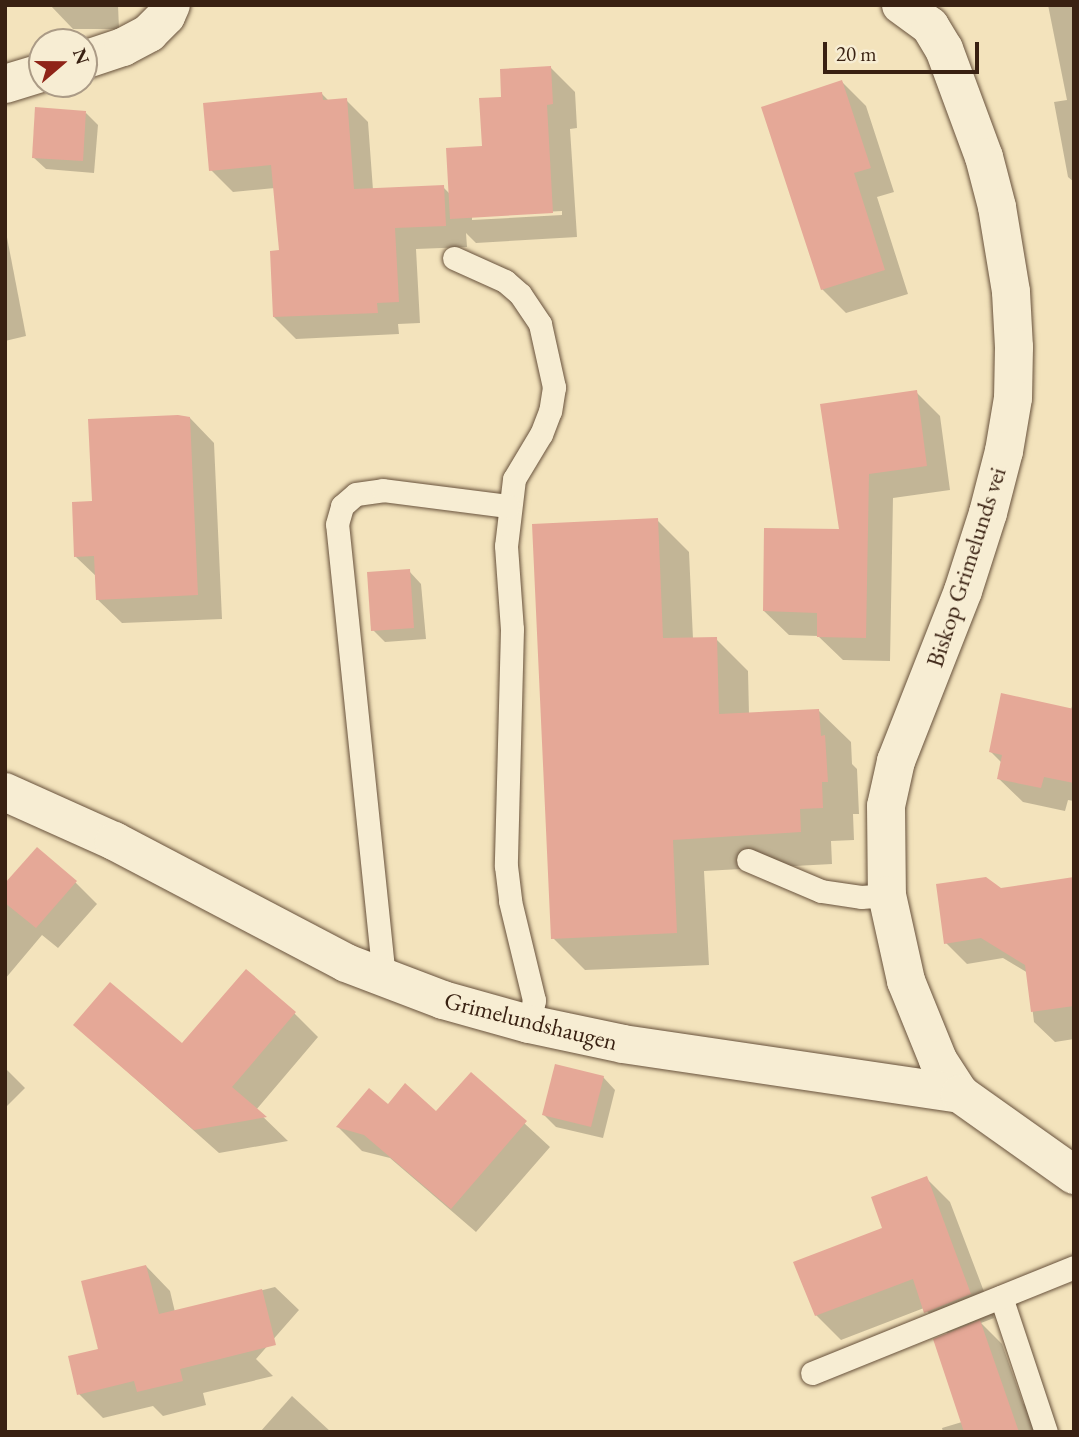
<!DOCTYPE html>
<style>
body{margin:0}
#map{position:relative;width:1079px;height:1437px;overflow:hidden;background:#f3e3bc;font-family:"EB Garamond",serif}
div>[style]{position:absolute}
.shadow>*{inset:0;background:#0003}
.building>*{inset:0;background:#e5a897}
.roads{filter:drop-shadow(0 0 2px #68523c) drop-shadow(0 0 2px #68523c)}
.service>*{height:23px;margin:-11.5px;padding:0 11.5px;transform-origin:11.5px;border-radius:11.5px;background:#f7edd3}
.minor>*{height:38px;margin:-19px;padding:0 19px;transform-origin:19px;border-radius:19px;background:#f7edd3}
span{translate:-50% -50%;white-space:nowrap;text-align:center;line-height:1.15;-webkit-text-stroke:5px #f7edd3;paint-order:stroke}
.street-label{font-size:24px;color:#392112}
.frame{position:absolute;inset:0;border:7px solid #392112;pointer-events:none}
.north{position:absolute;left:28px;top:28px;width:70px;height:70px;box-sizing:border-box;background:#f7edd3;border:2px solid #ab9b86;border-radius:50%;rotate:70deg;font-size:19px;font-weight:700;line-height:28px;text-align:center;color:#392112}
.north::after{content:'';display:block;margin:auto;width:24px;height:32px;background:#8f2418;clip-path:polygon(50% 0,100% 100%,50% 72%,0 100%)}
.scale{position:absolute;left:823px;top:42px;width:156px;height:32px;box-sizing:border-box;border:4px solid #392112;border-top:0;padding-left:9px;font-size:21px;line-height:24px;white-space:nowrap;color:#392112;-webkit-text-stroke:5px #f7edd3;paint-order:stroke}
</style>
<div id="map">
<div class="shadow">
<i style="clip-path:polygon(50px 5px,118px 5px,119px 29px,73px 29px)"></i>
<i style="clip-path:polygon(1048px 5px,1074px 5px,1074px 182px,1068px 177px,1054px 102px,1067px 100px)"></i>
<i style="clip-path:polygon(evenodd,551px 68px,575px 92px,577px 128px,570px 129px,577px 237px,476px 243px,466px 233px,467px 247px,416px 249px,420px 323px,398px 324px,399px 334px,296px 339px,274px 317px,281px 252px,275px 188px,233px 192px,211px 170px,322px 94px,329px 101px,346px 100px,368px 122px,373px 190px,443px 187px,450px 194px,484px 147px,503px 99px,551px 68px,562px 211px,562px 215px,472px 220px,472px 216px,562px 211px)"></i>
<i style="clip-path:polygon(842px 82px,866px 106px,894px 192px,877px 197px,908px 294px,846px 313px,822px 289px)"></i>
<i style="clip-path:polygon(86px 113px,98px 125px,94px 173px,46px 169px,33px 157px)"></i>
<i style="clip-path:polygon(5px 227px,26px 336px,5px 341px)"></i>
<i style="clip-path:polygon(916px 392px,940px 416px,950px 490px,893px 498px,890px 661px,843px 660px,818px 636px,789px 635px,764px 611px,841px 531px,822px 405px)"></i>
<i style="clip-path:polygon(190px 418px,214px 443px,222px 619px,122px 623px,97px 599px,97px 577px,76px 557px,94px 503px)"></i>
<i style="clip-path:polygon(657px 520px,689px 552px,693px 639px,716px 639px,748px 671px,749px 714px,818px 710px,851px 742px,852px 764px,857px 769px,859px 814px,853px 814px,854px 840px,831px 841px,832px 864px,704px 871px,709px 965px,585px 970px,553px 938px)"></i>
<i style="clip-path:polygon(409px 571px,421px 584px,426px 639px,385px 642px,373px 630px)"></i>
<i style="clip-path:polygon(1074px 698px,1074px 801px,1068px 800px,1065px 811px,1023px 802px,998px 778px,1002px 763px,991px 752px,1071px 710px)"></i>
<i style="clip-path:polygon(1074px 879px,1074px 1039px,1055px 1042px,1034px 1022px,1028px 973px,1003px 958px,967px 964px,946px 943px,1001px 890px)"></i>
<i style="clip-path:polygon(75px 882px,97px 904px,58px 948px,42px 935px,5px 979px,5px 884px)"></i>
<i style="clip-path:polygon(294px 1013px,318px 1037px,256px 1110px,288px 1141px,219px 1153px,75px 1025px,182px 1046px)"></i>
<i style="clip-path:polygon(5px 1068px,25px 1088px,5px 1108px)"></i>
<i style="clip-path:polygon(471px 1074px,550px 1147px,476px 1232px,390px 1158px,362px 1151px,338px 1127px,388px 1106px,436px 1114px)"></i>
<i style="clip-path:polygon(603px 1077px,615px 1090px,603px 1138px,556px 1127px,544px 1115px)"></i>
<i style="clip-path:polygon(926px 1178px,950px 1202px,994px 1318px,981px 1323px,1002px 1344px,1023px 1403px,1035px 1416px,1041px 1432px,943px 1432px,942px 1428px,962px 1422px,949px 1335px,924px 1308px,841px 1340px,816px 1315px)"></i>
<i style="clip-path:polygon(146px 1266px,170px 1291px,175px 1312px,275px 1287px,299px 1310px,256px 1359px,273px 1376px,203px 1393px,206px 1405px,163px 1416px,153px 1406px,103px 1418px,79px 1394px)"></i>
<i style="clip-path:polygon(292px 1396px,331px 1432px,260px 1432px)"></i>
</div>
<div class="building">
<i style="clip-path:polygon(551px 66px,553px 104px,547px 105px,553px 213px,450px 219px,446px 148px,482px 146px,479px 98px,501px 97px,500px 69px)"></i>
<i style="clip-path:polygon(842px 80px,871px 168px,854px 173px,885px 270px,821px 290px,761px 107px)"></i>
<i style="clip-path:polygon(322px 92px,323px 100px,347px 98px,354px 189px,444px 185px,446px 226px,395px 228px,399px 302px,377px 303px,378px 313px,273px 317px,270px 251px,279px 250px,271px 165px,209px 171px,203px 103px)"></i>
<i style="clip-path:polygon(35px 107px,86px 111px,83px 161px,32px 158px)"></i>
<i style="clip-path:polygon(917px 390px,927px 466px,869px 474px,866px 638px,817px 637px,817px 613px,763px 611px,764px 528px,839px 529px,820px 404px)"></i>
<i style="clip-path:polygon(178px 415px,190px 417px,198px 595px,96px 600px,94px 556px,74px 557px,72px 502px,92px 501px,88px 419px)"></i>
<i style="clip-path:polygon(658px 518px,663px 638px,717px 637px,719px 714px,819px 709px,821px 736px,825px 735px,828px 782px,822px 782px,823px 808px,800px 809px,801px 832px,673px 840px,677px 933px,551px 939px,532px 524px)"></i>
<i style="clip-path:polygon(410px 569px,414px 628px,371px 631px,367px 572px)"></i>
<i style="clip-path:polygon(1001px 693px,1074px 709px,1074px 783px,1044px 777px,1041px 788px,997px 779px,1002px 755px,989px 752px)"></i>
<i style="clip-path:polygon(37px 847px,77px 881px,36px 928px,5px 903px,5px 883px)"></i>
<i style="clip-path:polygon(986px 877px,1001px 888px,1074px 877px,1074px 1006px,1031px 1012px,1025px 965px,981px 938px,944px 944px,936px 884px)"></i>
<i style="clip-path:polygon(246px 969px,296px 1012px,232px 1087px,267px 1117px,194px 1130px,73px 1025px,110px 982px,182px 1043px)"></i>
<i style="clip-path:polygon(555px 1064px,604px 1076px,591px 1127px,542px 1115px)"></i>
<i style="clip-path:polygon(471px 1072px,527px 1121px,451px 1209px,364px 1135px,336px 1127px,369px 1088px,388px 1104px,405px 1083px,436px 1111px)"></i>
<i style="clip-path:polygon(927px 1176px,971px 1294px,924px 1313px,913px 1279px,815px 1316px,793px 1262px,882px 1228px,871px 1197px)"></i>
<i style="clip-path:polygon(146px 1265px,159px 1314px,262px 1289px,276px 1345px,180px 1369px,183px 1381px,137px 1392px,134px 1381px,77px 1395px,68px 1356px,98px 1349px,81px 1281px)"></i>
<i style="clip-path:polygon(980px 1320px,1019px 1432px,964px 1432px,933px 1339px)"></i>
</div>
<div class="roads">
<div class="service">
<i style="left:454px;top:258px;width:56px;rotate:24.3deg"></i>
<i style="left:505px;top:281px;width:20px;rotate:41deg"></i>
<i style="left:520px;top:294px;width:36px;rotate:56deg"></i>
<i style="left:540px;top:324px;width:65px;rotate:77.5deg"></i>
<i style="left:554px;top:387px;width:24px;rotate:99deg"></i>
<i style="left:550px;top:411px;width:25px;rotate:111deg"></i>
<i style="left:541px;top:434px;width:52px;rotate:121deg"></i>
<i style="left:514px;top:479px;width:67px;rotate:96.8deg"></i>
<i style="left:506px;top:546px;width:83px;rotate:85.9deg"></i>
<i style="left:512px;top:629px;width:237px;rotate:91.5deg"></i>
<i style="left:506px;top:866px;width:35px;rotate:83deg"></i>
<i style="left:510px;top:901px;width:102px;rotate:76.4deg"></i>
<i style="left:534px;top:1000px;width:25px;rotate:102deg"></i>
<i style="left:748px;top:860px;width:79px;rotate:23deg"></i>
<i style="left:821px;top:891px;width:40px;rotate:8.5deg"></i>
<i style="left:861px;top:897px;width:26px;rotate:-4deg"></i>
<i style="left:384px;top:978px;width:456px;rotate:-95.9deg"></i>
<i style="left:337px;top:524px;width:19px;rotate:-74deg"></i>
<i style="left:342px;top:506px;width:18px;rotate:-41deg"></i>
<i style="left:356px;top:494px;width:27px;rotate:-8deg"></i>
<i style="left:383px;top:490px;width:126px;rotate:7.3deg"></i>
<i style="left:1001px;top:1297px;width:142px;rotate:71.6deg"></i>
<i style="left:812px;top:1373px;width:283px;rotate:-22deg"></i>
</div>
<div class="minor">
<i style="left:901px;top:5px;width:36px;rotate:36deg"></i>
<i style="left:930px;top:26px;width:27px;rotate:59deg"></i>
<i style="left:944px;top:49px;width:115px;rotate:69.7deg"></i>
<i style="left:984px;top:157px;width:52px;rotate:75.4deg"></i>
<i style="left:997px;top:207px;width:86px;rotate:80.6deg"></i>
<i style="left:1011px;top:292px;width:55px;rotate:86.9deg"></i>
<i style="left:1014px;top:347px;width:51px;rotate:91.1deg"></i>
<i style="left:1013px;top:398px;width:54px;rotate:99.6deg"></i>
<i style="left:1004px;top:451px;width:64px;rotate:104.5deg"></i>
<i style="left:988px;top:513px;width:82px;rotate:107.8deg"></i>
<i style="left:963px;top:591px;width:183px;rotate:111.5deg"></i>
<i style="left:896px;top:761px;width:46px;rotate:102.5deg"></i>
<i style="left:886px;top:806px;width:89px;rotate:89.4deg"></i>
<i style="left:887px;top:895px;width:88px;rotate:77.5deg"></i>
<i style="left:906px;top:981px;width:85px;rotate:67.9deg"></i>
<i style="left:938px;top:1060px;width:40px;rotate:57.1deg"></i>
<i style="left:84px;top:60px;width:41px;rotate:-18.4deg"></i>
<i style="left:123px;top:47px;width:30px;rotate:-28deg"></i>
<i style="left:149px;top:33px;width:24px;rotate:-45deg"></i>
<i style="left:166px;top:16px;width:12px;rotate:-66deg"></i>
<i style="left:5px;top:84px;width:39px;rotate:-17deg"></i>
<i style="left:5px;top:792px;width:120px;rotate:24.2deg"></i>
<i style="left:114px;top:841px;width:262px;rotate:27.7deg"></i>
<i style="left:346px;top:963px;width:104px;rotate:20.9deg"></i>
<i style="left:443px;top:1000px;width:89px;rotate:15.6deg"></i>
<i style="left:529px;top:1024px;width:96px;rotate:12deg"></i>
<i style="left:623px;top:1044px;width:341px;rotate:8.4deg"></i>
<i style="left:960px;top:1094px;width:140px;rotate:35.4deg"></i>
</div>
</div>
<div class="street-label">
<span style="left:966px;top:567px;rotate:-72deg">Biskop Grimelunds vei</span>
<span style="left:531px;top:1021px;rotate:14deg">Grimelundshaugen</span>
</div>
<div class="frame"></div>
<div class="north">N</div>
<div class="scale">20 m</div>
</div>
